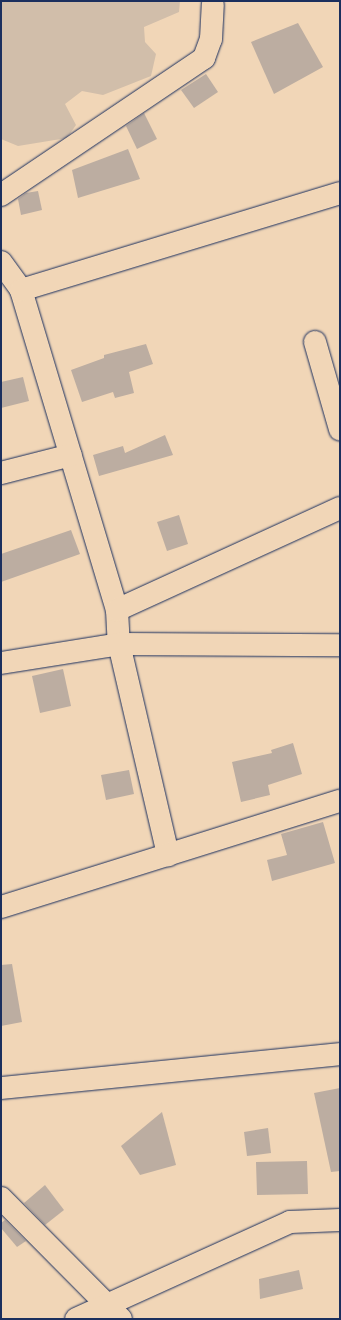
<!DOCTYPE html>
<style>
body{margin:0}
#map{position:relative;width:341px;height:1320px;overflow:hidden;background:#f1d6b7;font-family:Caveat,sans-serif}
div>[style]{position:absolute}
.green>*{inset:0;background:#d1beaa}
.building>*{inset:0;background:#bcada1}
.roads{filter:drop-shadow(0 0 1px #1b2f5e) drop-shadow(0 0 1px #1b2f5e)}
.minor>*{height:22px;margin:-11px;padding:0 11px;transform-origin:11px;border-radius:11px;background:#f1d6b7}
span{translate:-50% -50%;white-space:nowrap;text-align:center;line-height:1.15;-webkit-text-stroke:3.5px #f1d6b7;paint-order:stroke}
.frame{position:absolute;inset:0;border:2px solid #1b2f5e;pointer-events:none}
</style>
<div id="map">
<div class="green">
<i style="clip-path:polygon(1px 1px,180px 1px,179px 12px,144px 27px,145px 42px,156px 54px,151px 76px,103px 95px,82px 91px,65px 104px,76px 125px,67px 138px,18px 146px,1px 139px)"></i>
</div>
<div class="building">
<i style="clip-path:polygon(298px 23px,323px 67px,274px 94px,251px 42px)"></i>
<i style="clip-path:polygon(206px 74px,218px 92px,194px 108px,181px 90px)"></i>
<i style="clip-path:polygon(144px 113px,157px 139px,137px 149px,126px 126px)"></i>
<i style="clip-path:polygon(128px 149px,140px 179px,78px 198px,72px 170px)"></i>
<i style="clip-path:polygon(38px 191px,42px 210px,21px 215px,18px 199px,26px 193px)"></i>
<i style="clip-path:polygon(146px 344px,153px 364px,129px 372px,134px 393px,115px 398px,113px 392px,82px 402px,71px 370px,104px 358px,104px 355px)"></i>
<i style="clip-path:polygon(23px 377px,29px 401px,1px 408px,1px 382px)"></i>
<i style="clip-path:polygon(165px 435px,173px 455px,99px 476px,93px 455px,123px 446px,125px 453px)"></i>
<i style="clip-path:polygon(179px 515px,188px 544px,167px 551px,157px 522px)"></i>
<i style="clip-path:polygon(71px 530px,80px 554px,1px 582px,1px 554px)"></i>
<i style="clip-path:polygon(63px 669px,71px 706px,40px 713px,32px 676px)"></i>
<i style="clip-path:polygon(293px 743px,302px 774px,268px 785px,270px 795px,241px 802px,232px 762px,272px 753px,271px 750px)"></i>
<i style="clip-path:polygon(129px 770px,134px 794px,106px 800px,101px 775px)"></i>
<i style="clip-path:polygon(323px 822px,335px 863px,272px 881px,267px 860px,287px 855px,281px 834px)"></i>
<i style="clip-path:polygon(12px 964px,22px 1022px,1px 1026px,1px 965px)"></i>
<i style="clip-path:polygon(340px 1088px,340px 1171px,331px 1172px,314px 1093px)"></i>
<i style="clip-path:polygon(162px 1112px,176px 1165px,140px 1175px,121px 1146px)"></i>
<i style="clip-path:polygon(268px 1128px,271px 1153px,247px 1156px,244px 1132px)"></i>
<i style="clip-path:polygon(307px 1161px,308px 1194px,257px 1195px,256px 1162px)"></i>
<i style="clip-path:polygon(45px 1185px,64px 1210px,45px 1225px,24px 1203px)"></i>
<i style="clip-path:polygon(5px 1220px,26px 1241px,17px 1247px,1px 1228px,1px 1223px)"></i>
<i style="clip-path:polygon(299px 1270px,303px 1289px,260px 1299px,259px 1279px)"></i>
</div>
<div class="roads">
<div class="minor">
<i style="left:1px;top:195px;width:245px;rotate:-34deg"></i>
<i style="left:204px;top:58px;width:20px;rotate:-70deg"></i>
<i style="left:211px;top:39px;width:34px;rotate:-87deg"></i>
<i style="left:1px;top:262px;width:34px;rotate:54deg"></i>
<i style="left:21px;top:290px;width:334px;rotate:73.3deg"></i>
<i style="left:117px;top:610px;width:34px;rotate:87deg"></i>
<i style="left:119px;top:644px;width:217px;rotate:76.9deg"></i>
<i style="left:21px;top:290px;width:333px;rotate:-16.9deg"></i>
<i style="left:315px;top:342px;width:91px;rotate:74deg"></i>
<i style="left:1px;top:473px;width:72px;rotate:-14.4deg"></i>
<i style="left:117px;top:610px;width:245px;rotate:-24.6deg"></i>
<i style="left:1px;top:663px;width:120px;rotate:-9.1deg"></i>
<i style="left:119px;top:644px;width:221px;rotate:0.3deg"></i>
<i style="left:1px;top:907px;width:355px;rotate:-17.4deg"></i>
<i style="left:1px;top:1088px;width:341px;rotate:-5.7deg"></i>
<i style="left:1px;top:1198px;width:170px;rotate:45.2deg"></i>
<i style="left:76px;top:1319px;width:235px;rotate:-24.4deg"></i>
<i style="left:290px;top:1222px;width:50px;rotate:-2.3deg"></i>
</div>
</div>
<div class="frame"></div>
</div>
